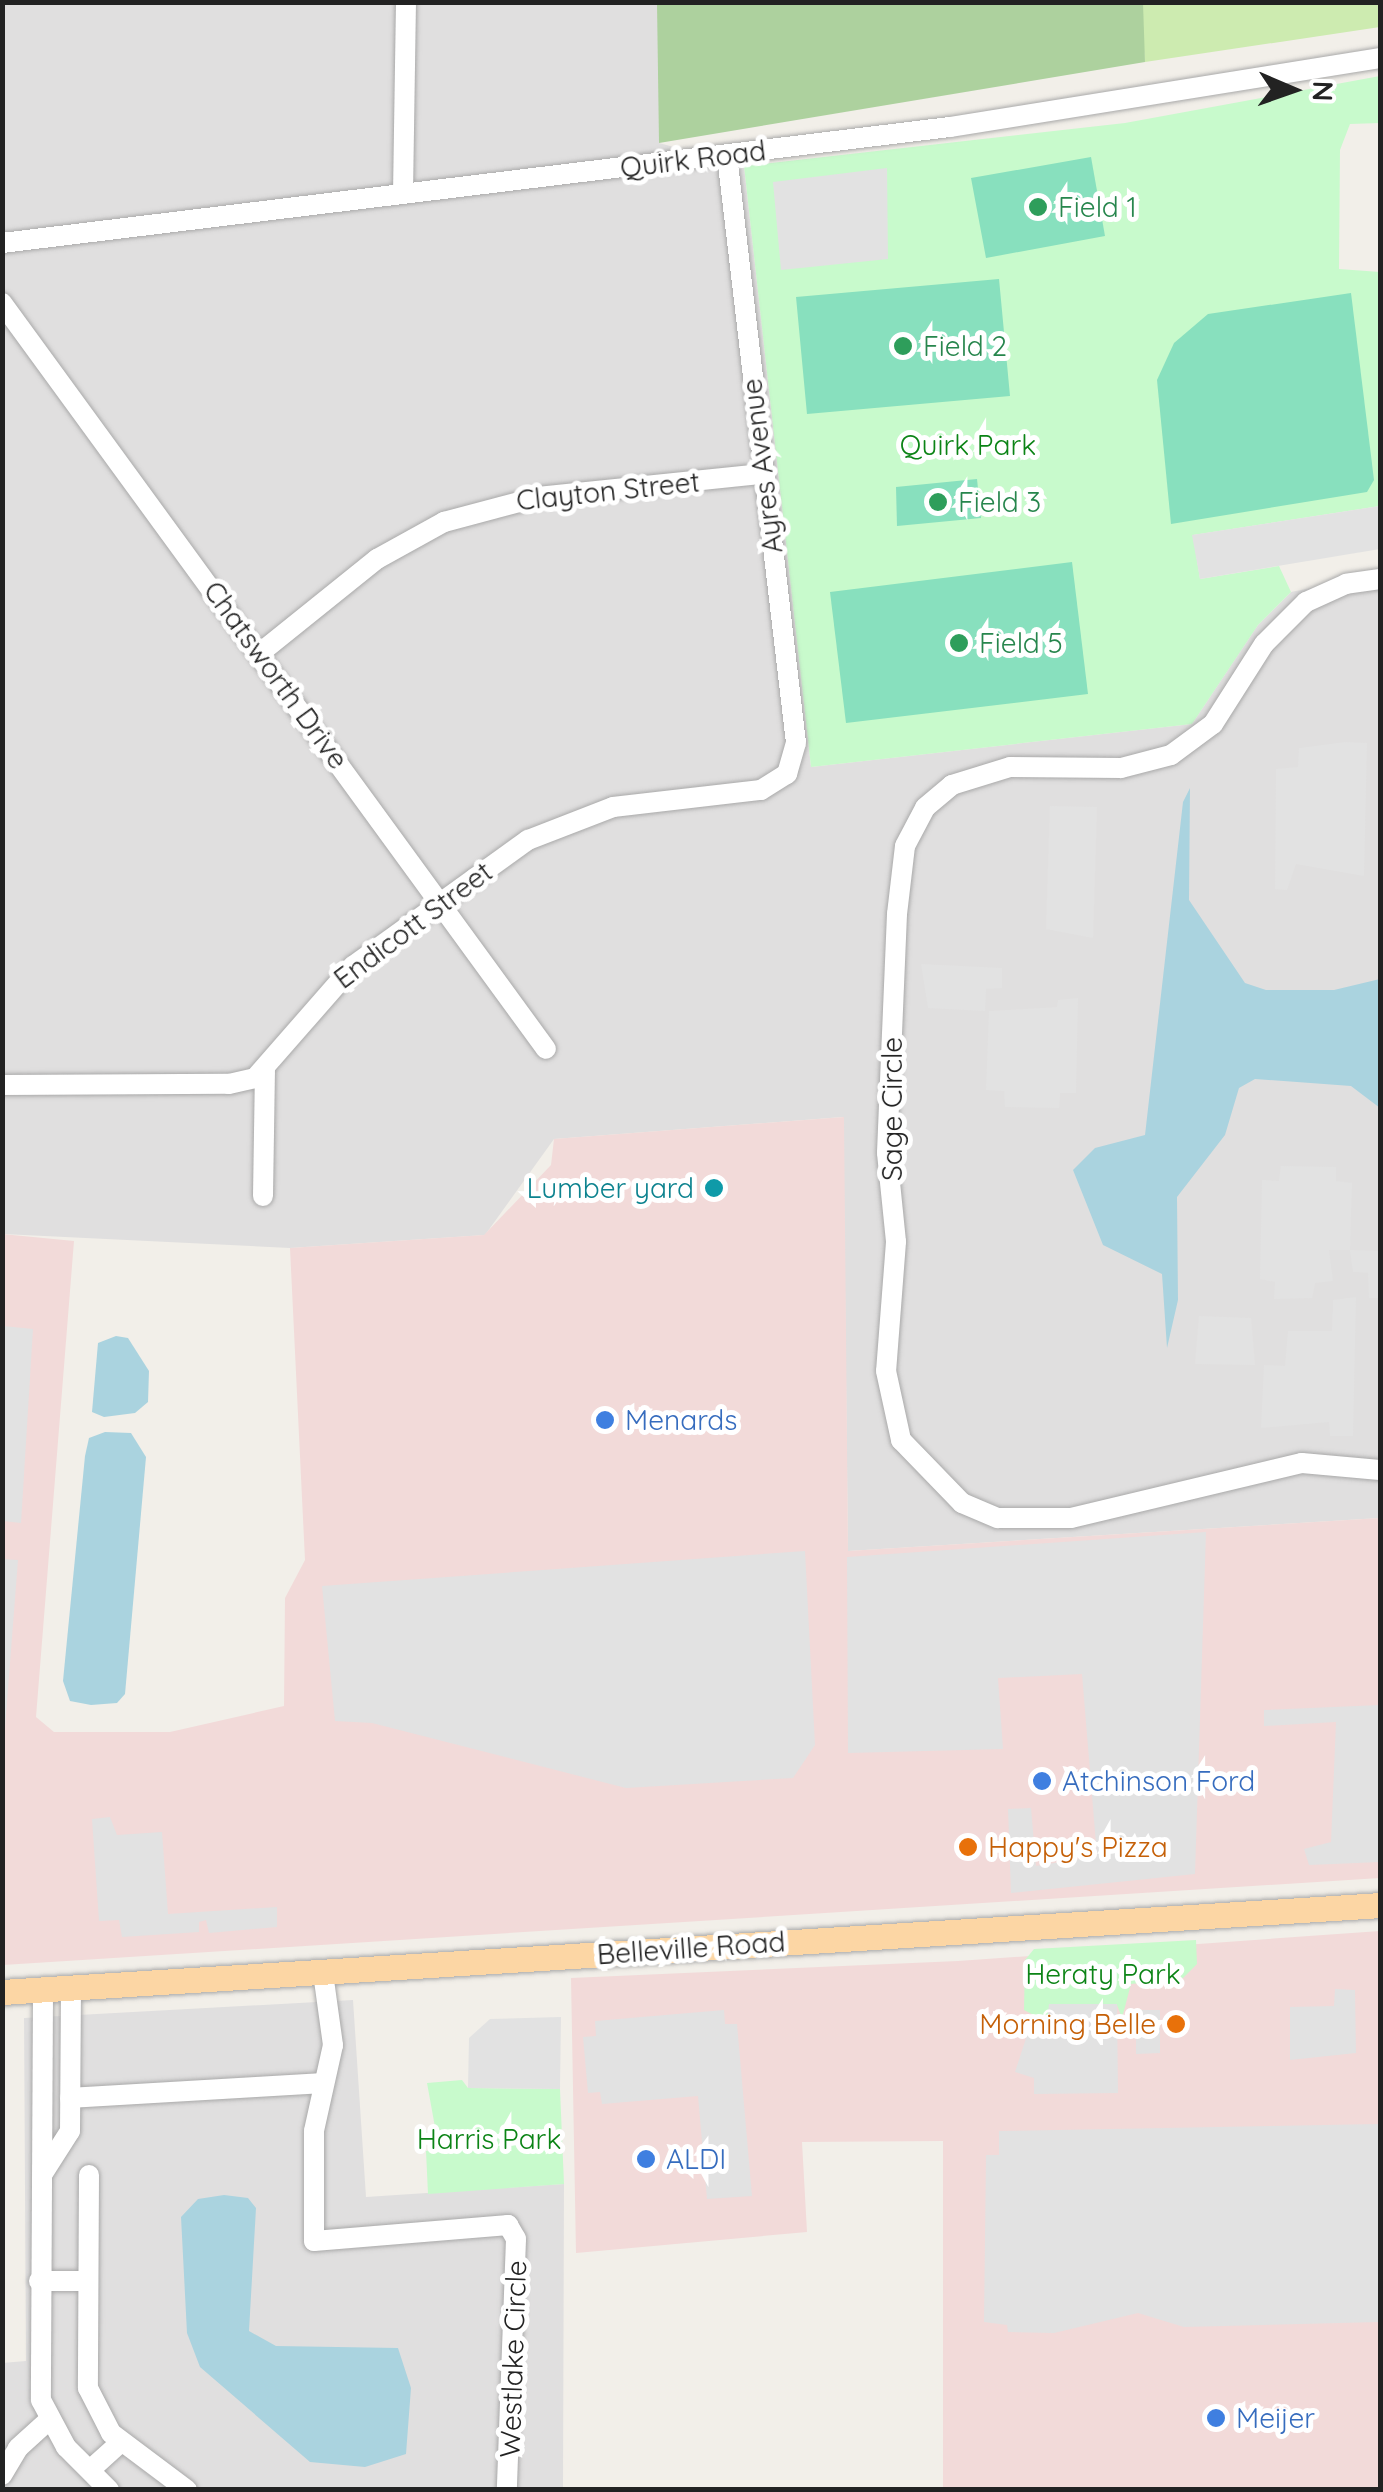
<!DOCTYPE html>
<style>
body{margin:0}
#map{position:relative;width:1383px;height:2492px;overflow:hidden;background:#f2efe9;font-family:Quicksand,sans-serif}
div>[style]{position:absolute}
.residential>*{inset:0;background:#e0dfdf}
.commercial>*{inset:0;background:#f2dad9}
.grass>*{inset:0;background:#cdebb0}
.forest>*{inset:0;background:#add19e}
.park>*{inset:0;background:#c8facc}
.pitch>*{inset:0;background:#88e0be}
.parking>*{inset:0;background:#e2e2e2}
.water>*{inset:0;background:#aad3df}
.roads{filter:drop-shadow(0 0 2px #a9a9a9) drop-shadow(0 0 2px #a9a9a9)}
.minor>*{height:20px;margin:-10px;padding:0 10px;transform-origin:10px;border-radius:10px;background:#fff}
.major>*{height:25px;margin:-12.5px;padding:0 12.5px;transform-origin:12.5px;border-radius:12.5px;background:#fcd6a4}
.dots>*{width:28px;height:28px;translate:-50% -50%;box-sizing:border-box;border:5px solid #fff;border-radius:50%}
span{translate:-50% -50%;white-space:nowrap;text-align:center;line-height:1.15;-webkit-text-stroke:10px #fff;paint-order:stroke}
.street-label{font-size:28px;color:#222}
.leisure-label{font-size:28px;color:#27864d}
.left{translate:0 -50%;text-align:left}
.park-label{font-size:28px;color:#0c8416}
.culture-label{font-size:28px;color:#0d838f}
.right{translate:-100% -50%;text-align:right}
.shop-label{font-size:28px;color:#366cbe}
.food-label{font-size:28px;color:#c56008}
.frame{position:absolute;inset:0;border:5px solid #222;pointer-events:none}
.north{position:absolute;left:1243px;top:40px;width:100px;height:100px;-webkit-text-stroke:8px #fff;paint-order:stroke;rotate:92deg;font-size:28px;font-weight:700;line-height:40px;text-align:center;color:#222}
.north::after{content:'';display:block;margin:auto;width:35px;height:45px;background:#222;clip-path:polygon(50% 0,100% 100%,50% 72%,0 100%)}
</style>
<div id="map">
<div class="residential">
<i style="clip-path:polygon(3px 3px,668px 3px,659px 143px,744px 166px,811px 767px,1192px 724px,1258px 625px,1291px 592px,1380px 575px,1380px 1518px,848px 1551px,843px 1117px,554px 1139px,485px 1235px,290px 1248px,3px 1234px)"></i>
<i style="clip-path:polygon(353px 2000px,366px 2197px,564px 2184px,563px 2489px,3px 2489px,2px 2363px,26px 2361px,24px 2018px)"></i>
</div>
<div class="commercial">
<i style="clip-path:polygon(844px 1117px,848px 1551px,1380px 1518px,1380px 1878px,3px 1965px,2px 1234px,74px 1241px,36px 1717px,54px 1732px,170px 1732px,284px 1706px,285px 1598px,305px 1560px,290px 1248px,484px 1235px,551px 1165px,554px 1139px)"></i>
<i style="clip-path:polygon(1380px 1931px,1380px 2489px,943px 2489px,943px 2141px,802px 2142px,807px 2232px,576px 2253px,571px 1978px,958px 1961px)"></i>
</div>
<div class="grass">
<i style="clip-path:polygon(1140px 3px,1380px 3px,1380px 27px,1145px 62px)"></i>
</div>
<div class="forest">
<i style="clip-path:polygon(657px 3px,1143px 3px,1145px 62px,659px 143px)"></i>
</div>
<div class="park">
<i style="clip-path:polygon(1380px 76px,1380px 123px,1350px 124px,1340px 150px,1339px 269px,1380px 272px,1380px 506px,1193px 535px,1200px 579px,1279px 566px,1291px 592px,1258px 625px,1192px 724px,811px 767px,744px 166px,1125px 123px)"></i>
<i style="clip-path:polygon(1196px 1940px,1197px 1964px,1183px 1978px,1131px 1984px,1122px 2018px,1117px 2005px,1047px 2022px,1024px 2010px,1025px 1960px,1034px 1949px)"></i>
<i style="clip-path:polygon(462px 2080px,468px 2088px,560px 2089px,564px 2184px,428px 2194px,426px 2151px,439px 2149px,427px 2083px)"></i>
</div>
<div class="pitch">
<i style="clip-path:polygon(1091px 157px,1105px 236px,986px 258px,971px 178px)"></i>
<i style="clip-path:polygon(999px 279px,1010px 396px,807px 414px,796px 297px)"></i>
<i style="clip-path:polygon(1351px 293px,1374px 480px,1367px 492px,1171px 524px,1157px 380px,1174px 343px,1208px 314px)"></i>
<i style="clip-path:polygon(977px 479px,981px 518px,897px 526px,896px 487px)"></i>
<i style="clip-path:polygon(1072px 562px,1088px 694px,846px 723px,830px 592px)"></i>
</div>
<div class="parking">
<i style="clip-path:polygon(887px 168px,888px 259px,781px 270px,773px 182px)"></i>
<i style="clip-path:polygon(1380px 506px,1380px 549px,1200px 579px,1192px 535px)"></i>
<i style="clip-path:polygon(1344px 742px,1367px 743px,1364px 876px,1296px 864px,1287px 890px,1275px 889px,1276px 769px,1298px 767px,1299px 748px)"></i>
<i style="clip-path:polygon(1050px 806px,1097px 807px,1093px 938px,1046px 929px)"></i>
<i style="clip-path:polygon(921px 964px,1002px 968px,1002px 988px,986px 989px,985px 1011px,928px 1008px)"></i>
<i style="clip-path:polygon(1078px 998px,1076px 1093px,1060px 1093px,1059px 1108px,1005px 1107px,1004px 1091px,986px 1090px,989px 1011px,1057px 1007px,1058px 1000px)"></i>
<i style="clip-path:polygon(1281px 1166px,1336px 1167px,1336px 1181px,1352px 1183px,1350px 1250px,1380px 1251px,1380px 1298px,1369px 1298px,1368px 1273px,1353px 1272px,1350px 1250px,1329px 1250px,1333px 1281px,1315px 1283px,1312px 1298px,1274px 1299px,1275px 1282px,1260px 1279px,1262px 1180px,1279px 1181px)"></i>
<i style="clip-path:polygon(1356px 1297px,1353px 1436px,1330px 1436px,1329px 1422px,1261px 1428px,1264px 1365px,1285px 1366px,1288px 1331px,1332px 1331px,1333px 1300px)"></i>
<i style="clip-path:polygon(1199px 1316px,1251px 1318px,1255px 1365px,1195px 1364px)"></i>
<i style="clip-path:polygon(3px 1326px,33px 1329px,21px 1523px,3px 1521px)"></i>
<i style="clip-path:polygon(1206px 1532px,1195px 1874px,1011px 1893px,1008px 1809px,1031px 1808px,1036px 1866px,1097px 1856px,1082px 1674px,998px 1678px,1003px 1749px,848px 1753px,847px 1557px)"></i>
<i style="clip-path:polygon(805px 1551px,815px 1745px,793px 1778px,626px 1788px,372px 1723px,335px 1721px,322px 1586px)"></i>
<i style="clip-path:polygon(3px 1559px,18px 1560px,3px 1753px,2px 1559px)"></i>
<i style="clip-path:polygon(1380px 1705px,1380px 1862px,1309px 1865px,1304px 1849px,1331px 1842px,1336px 1722px,1264px 1726px,1264px 1710px)"></i>
<i style="clip-path:polygon(110px 1817px,117px 1835px,162px 1832px,168px 1914px,277px 1907px,277px 1927px,209px 1933px,206px 1920px,199px 1922px,199px 1932px,122px 1937px,119px 1920px,99px 1921px,92px 1819px)"></i>
<i style="clip-path:polygon(1335px 1989px,1355px 1990px,1356px 2053px,1290px 2060px,1290px 2007px,1334px 2006px)"></i>
<i style="clip-path:polygon(1049px 2004px,1117px 2004px,1118px 2093px,1034px 2094px,1034px 2078px,1015px 2072px,1033px 2017px,1047px 2022px)"></i>
<i style="clip-path:polygon(724px 2010px,725px 2024px,737px 2024px,752px 2196px,707px 2199px,698px 2096px,602px 2104px,600px 2092px,588px 2093px,583px 2037px,596px 2036px,595px 2021px)"></i>
<i style="clip-path:polygon(1136px 2010px,1160px 2010px,1160px 2053px,1136px 2054px)"></i>
<i style="clip-path:polygon(561px 2017px,560px 2089px,468px 2088px,469px 2038px,490px 2019px)"></i>
<i style="clip-path:polygon(1380px 2124px,1380px 2322px,1184px 2327px,1138px 2313px,1054px 2333px,1008px 2332px,1007px 2325px,984px 2322px,986px 2155px,999px 2155px,999px 2131px)"></i>
</div>
<div class="water">
<i style="clip-path:polygon(1190px 788px,1189px 900px,1245px 983px,1266px 990px,1334px 990px,1380px 979px,1380px 1108px,1351px 1086px,1255px 1079px,1239px 1088px,1225px 1135px,1177px 1197px,1178px 1300px,1167px 1348px,1162px 1274px,1103px 1245px,1073px 1170px,1095px 1148px,1145px 1135px,1183px 802px)"></i>
<i style="clip-path:polygon(116px 1336px,128px 1338px,149px 1371px,148px 1402px,135px 1413px,104px 1417px,92px 1412px,98px 1343px)"></i>
<i style="clip-path:polygon(105px 1432px,131px 1433px,146px 1457px,125px 1694px,117px 1703px,91px 1705px,70px 1701px,63px 1681px,85px 1456px,89px 1438px)"></i>
<i style="clip-path:polygon(224px 2195px,248px 2198px,256px 2208px,249px 2331px,276px 2346px,398px 2348px,411px 2388px,406px 2454px,365px 2467px,310px 2462px,200px 2367px,187px 2333px,181px 2217px,198px 2199px)"></i>
</div>
<div class="roads">
<div class="minor">
<i style="left:403px;top:193px;width:191px;rotate:-89.1deg"></i>
<i style="left:2px;top:243px;width:955px;rotate:-6.98deg"></i>
<i style="left:950px;top:127px;width:436px;rotate:-9.1deg"></i>
<i style="left:2px;top:303px;width:923px;rotate:53.9deg"></i>
<i style="left:1380px;top:579px;width:34px;rotate:172deg"></i>
<i style="left:1346px;top:584px;width:44px;rotate:155.8deg"></i>
<i style="left:1306px;top:602px;width:59px;rotate:135deg"></i>
<i style="left:1264px;top:644px;width:95px;rotate:122.5deg"></i>
<i style="left:1213px;top:724px;width:52px;rotate:143.6deg"></i>
<i style="left:1171px;top:755px;width:52px;rotate:165.4deg"></i>
<i style="left:1121px;top:768px;width:111px;rotate:-179.5deg"></i>
<i style="left:1010px;top:767px;width:61px;rotate:162.8deg"></i>
<i style="left:952px;top:785px;width:35px;rotate:140deg"></i>
<i style="left:925px;top:808px;width:43px;rotate:117.8deg"></i>
<i style="left:905px;top:846px;width:68px;rotate:96.7deg"></i>
<i style="left:897px;top:914px;width:239px;rotate:92.4deg"></i>
<i style="left:887px;top:1153px;width:89px;rotate:84.2deg"></i>
<i style="left:896px;top:1242px;width:129px;rotate:94.4deg"></i>
<i style="left:886px;top:1371px;width:71px;rotate:77.7deg"></i>
<i style="left:901px;top:1440px;width:88px;rotate:45.9deg"></i>
<i style="left:962px;top:1503px;width:39px;rotate:23deg"></i>
<i style="left:998px;top:1518px;width:73px"></i>
<i style="left:1071px;top:1518px;width:237px;rotate:-13.4deg"></i>
<i style="left:1302px;top:1463px;width:78px;rotate:5.1deg"></i>
<i style="left:260px;top:653px;width:150px;rotate:-38.8deg"></i>
<i style="left:377px;top:559px;width:77px;rotate:-28.9deg"></i>
<i style="left:444px;top:522px;width:97px;rotate:-14.9deg"></i>
<i style="left:538px;top:497px;width:225px;rotate:-5.9deg"></i>
<i style="left:2px;top:1085px;width:227px;rotate:-0.3deg"></i>
<i style="left:229px;top:1084px;width:27px;rotate:-13deg"></i>
<i style="left:255px;top:1078px;width:149px;rotate:-48.8deg"></i>
<i style="left:353px;top:966px;width:216px;rotate:-35.8deg"></i>
<i style="left:528px;top:840px;width:91px;rotate:-21.2deg"></i>
<i style="left:613px;top:807px;width:149px;rotate:-6.6deg"></i>
<i style="left:761px;top:790px;width:31px;rotate:-32deg"></i>
<i style="left:787px;top:774px;width:32px;rotate:-74deg"></i>
<i style="left:796px;top:743px;width:591px;rotate:-96.7deg"></i>
<i style="left:263px;top:1196px;width:126px;rotate:-89.1deg"></i>
<i style="left:323px;top:1973px;width:73px;rotate:82.1deg"></i>
<i style="left:333px;top:2045px;width:88px;rotate:102.5deg"></i>
<i style="left:314px;top:2131px;width:110px;rotate:90deg"></i>
<i style="left:314px;top:2241px;width:195px;rotate:-4.7deg"></i>
<i style="left:508px;top:2225px;width:16px;rotate:60deg"></i>
<i style="left:516px;top:2239px;width:251px;rotate:92.1deg"></i>
<i style="left:43px;top:1992px;width:408px;rotate:90.3deg"></i>
<i style="left:41px;top:2400px;width:53px;rotate:62deg"></i>
<i style="left:66px;top:2447px;width:61px;rotate:45deg"></i>
<i style="left:70px;top:2098px;width:253px;rotate:-3.4deg"></i>
<i style="left:42px;top:2175px;width:52px;rotate:-57.5deg"></i>
<i style="left:70px;top:2131px;width:141px;rotate:-89.6deg"></i>
<i style="left:89px;top:2175px;width:213px;rotate:90.3deg"></i>
<i style="left:88px;top:2388px;width:51px;rotate:62.9deg"></i>
<i style="left:111px;top:2433px;width:95px;rotate:36.9deg"></i>
<i style="left:39px;top:2281px;width:46px"></i>
<i style="left:90px;top:2470px;width:42px;rotate:-42.1deg"></i>
<i style="left:2px;top:2475px;width:31px;rotate:-59deg"></i>
<i style="left:18px;top:2448px;width:43px;rotate:-42.2deg"></i>
</div>
<div class="major">
<i style="left:2px;top:1992px;width:1381px;rotate:-3.61deg"></i>
</div>
</div>
<div class="dots">
<i style="left:1038px;top:207px;background:#2e9e5b"></i>
<i style="left:903px;top:346px;background:#2e9e5b"></i>
<i style="left:938px;top:502px;background:#2e9e5b"></i>
<i style="left:959px;top:643px;background:#2e9e5b"></i>
<i style="left:714px;top:1188px;background:#0f9aa8"></i>
<i style="left:605px;top:1420px;background:#3f7fe0"></i>
<i style="left:1042px;top:1781px;background:#3f7fe0"></i>
<i style="left:968px;top:1847px;background:#e8710a"></i>
<i style="left:1176px;top:2024px;background:#e8710a"></i>
<i style="left:646px;top:2159px;background:#3f7fe0"></i>
<i style="left:1216px;top:2418px;background:#3f7fe0"></i>
</div>
<div class="street-label">
<span style="left:693px;top:159px;rotate:-7deg">Quirk Road</span>
<span style="left:762px;top:466px;rotate:-97deg">Ayres Avenue</span>
<span style="left:608px;top:491px;rotate:-6deg">Clayton Street</span>
<span style="left:276px;top:675px;rotate:54deg">Chatsworth Drive</span>
<span style="left:413px;top:925px;rotate:-37deg">Endicott Street</span>
<span style="left:892px;top:1109px;rotate:-90deg">Sage Circle</span>
<span style="left:691px;top:1948px;rotate:-4deg">Belleville Road</span>
<span style="left:513px;top:2359px;rotate:-88deg">Westlake Circle</span>
</div>
<div class="leisure-label">
<span class="left" style="left:1058px;top:207px">Field 1</span>
<span class="left" style="left:923px;top:346px">Field 2</span>
<span class="left" style="left:958px;top:502px">Field 3</span>
<span class="left" style="left:979px;top:643px">Field 5</span>
</div>
<div class="park-label">
<span style="left:968px;top:445px">Quirk Park</span>
<span style="left:1103px;top:1974px">Heraty Park</span>
<span style="left:489px;top:2139px">Harris Park</span>
</div>
<div class="culture-label">
<span class="right" style="left:694px;top:1188px">Lumber yard</span>
</div>
<div class="shop-label">
<span class="left" style="left:625px;top:1420px">Menards</span>
<span class="left" style="left:1062px;top:1781px">Atchinson Ford</span>
<span class="left" style="left:666px;top:2159px">ALDI</span>
<span class="left" style="left:1236px;top:2418px">Meijer</span>
</div>
<div class="food-label">
<span class="left" style="left:988px;top:1847px">Happy's Pizza</span>
<span class="right" style="left:1156px;top:2024px">Morning Belle</span>
</div>
<div class="frame"></div>
<div class="north">N</div>
</div>
